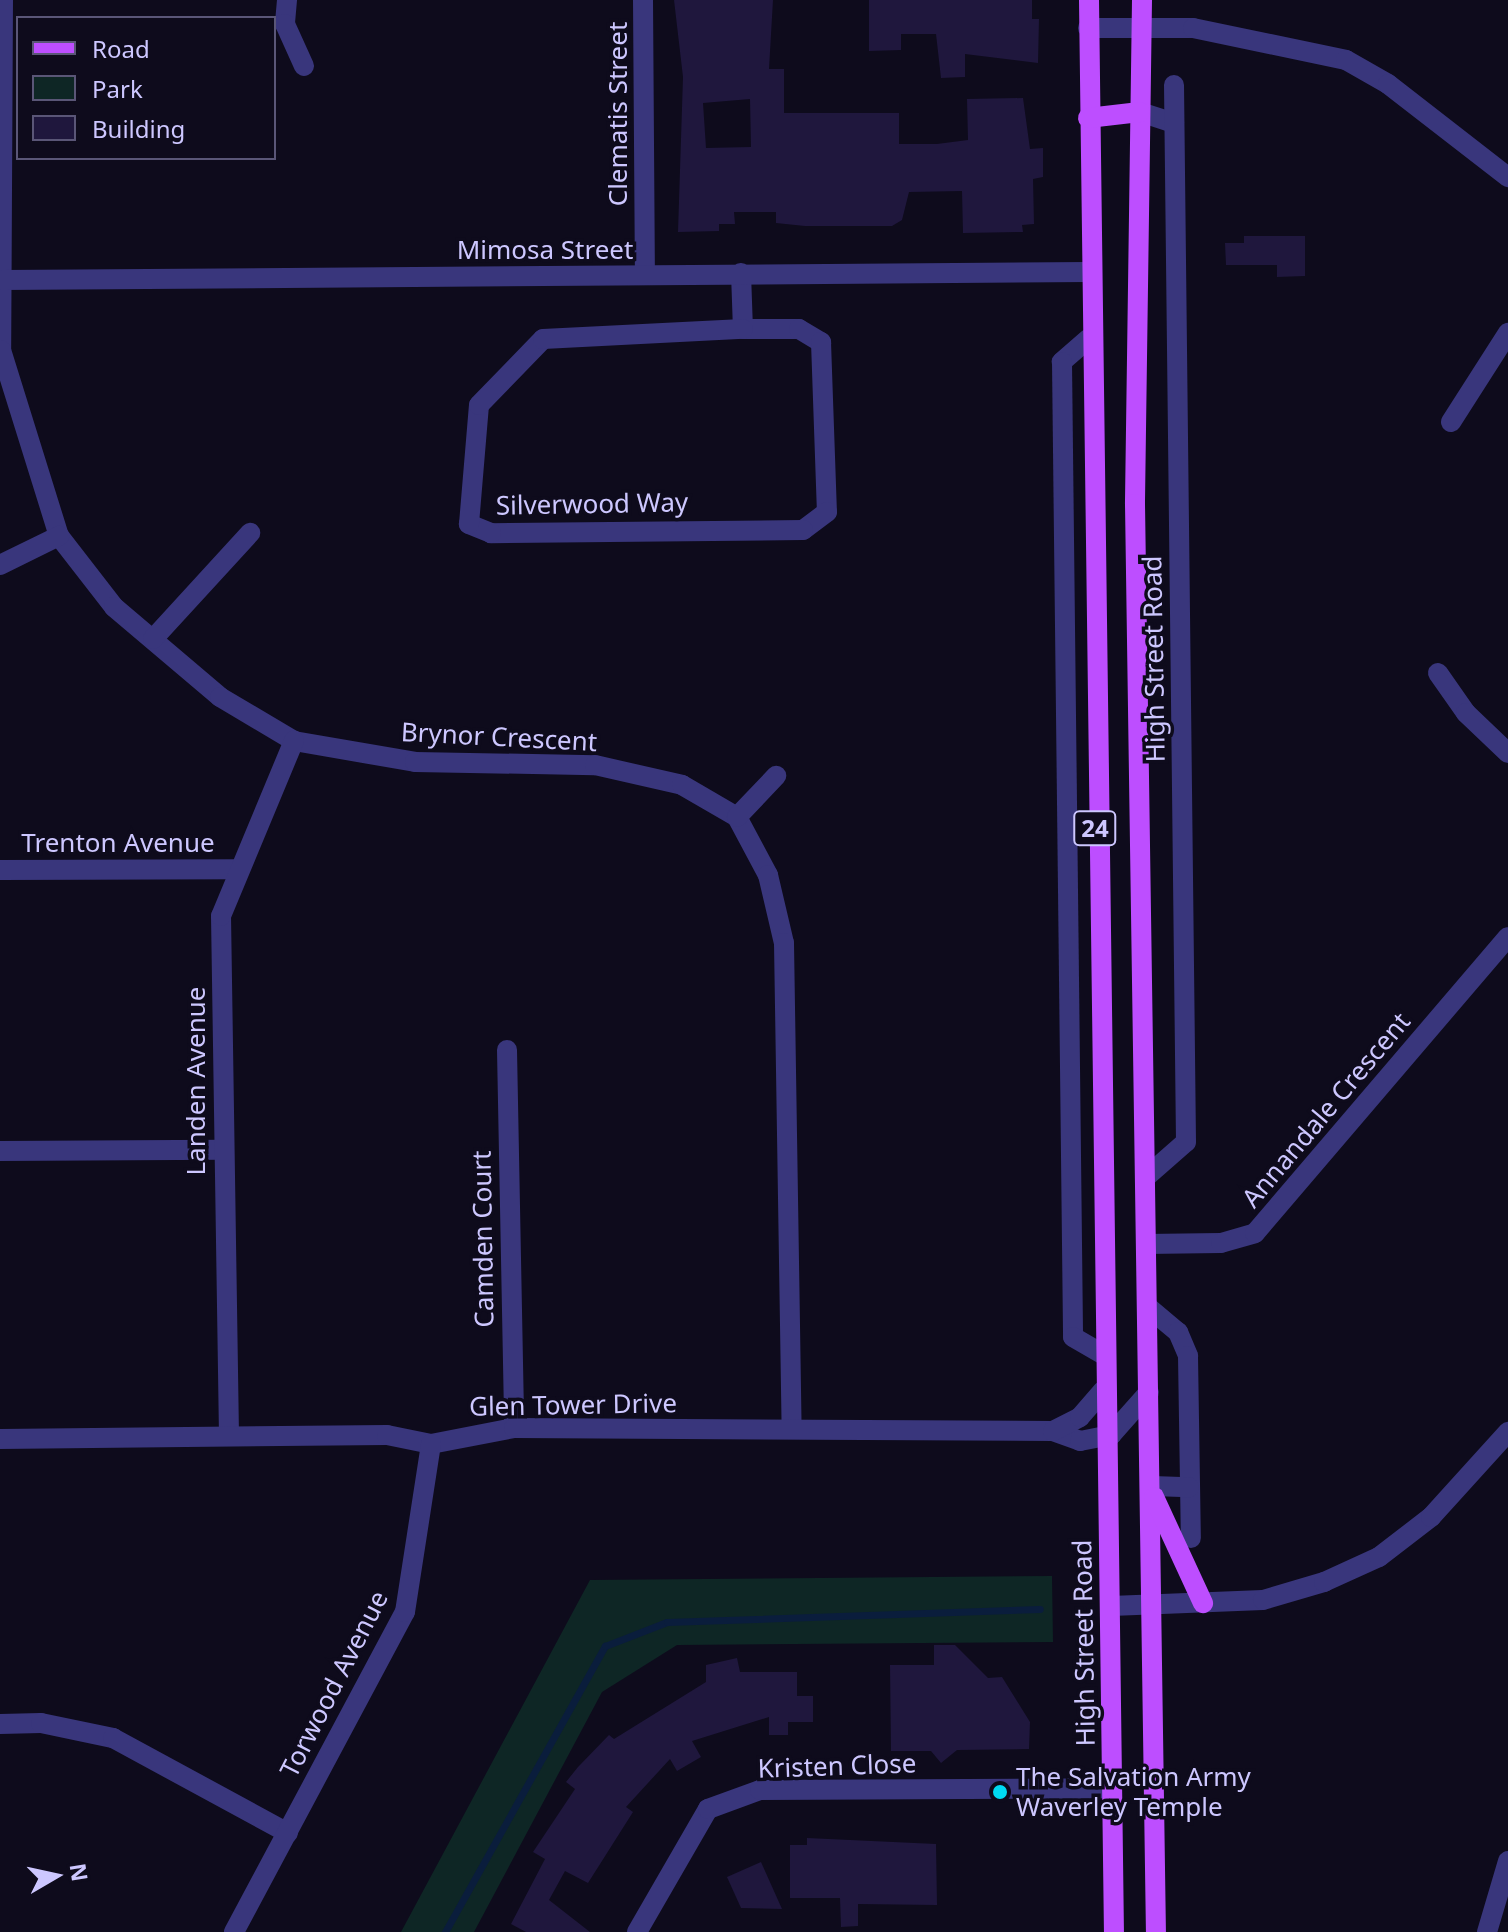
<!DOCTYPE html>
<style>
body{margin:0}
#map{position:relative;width:1508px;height:1932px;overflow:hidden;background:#0e0b1c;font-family:"Noto Sans",sans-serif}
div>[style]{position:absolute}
.green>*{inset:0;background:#0e2625}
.stream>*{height:7px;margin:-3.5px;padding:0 3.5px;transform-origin:3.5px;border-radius:3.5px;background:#0a1d3c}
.building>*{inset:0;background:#1f173d}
.minor>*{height:20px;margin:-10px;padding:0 10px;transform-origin:10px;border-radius:10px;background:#39367c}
.major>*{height:20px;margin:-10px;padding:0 10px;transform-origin:10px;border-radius:10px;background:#bd4eff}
.dots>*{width:22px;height:22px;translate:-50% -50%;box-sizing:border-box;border:4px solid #0e0b1c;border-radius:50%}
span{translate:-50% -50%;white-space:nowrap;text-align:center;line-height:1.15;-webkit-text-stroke:7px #0e0b1c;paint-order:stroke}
.shield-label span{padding:2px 6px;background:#0e0b1c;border:2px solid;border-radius:6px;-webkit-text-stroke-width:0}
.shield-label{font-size:24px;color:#cdc7ff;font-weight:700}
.street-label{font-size:26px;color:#cdc7ff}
.poi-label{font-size:26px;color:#cdc7ff}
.left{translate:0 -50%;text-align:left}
.legend{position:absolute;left:16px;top:16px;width:260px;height:144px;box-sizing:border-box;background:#0e0b1c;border:2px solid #5a5677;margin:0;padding:10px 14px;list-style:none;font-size:24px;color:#cdc7ff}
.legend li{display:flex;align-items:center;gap:16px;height:40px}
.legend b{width:40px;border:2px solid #5a5677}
.north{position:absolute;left:16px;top:1836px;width:80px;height:80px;-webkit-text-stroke:6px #0e0b1c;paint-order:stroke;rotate:81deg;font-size:22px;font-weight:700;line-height:32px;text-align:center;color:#cdc7ff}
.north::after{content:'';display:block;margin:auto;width:28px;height:36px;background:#cdc7ff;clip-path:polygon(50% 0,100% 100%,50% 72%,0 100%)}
</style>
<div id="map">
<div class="green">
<i style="clip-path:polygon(1052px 1576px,1053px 1642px,677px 1645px,602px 1692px,474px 1932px,401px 1932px,590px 1580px)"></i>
</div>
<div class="stream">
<i style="left:445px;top:1932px;width:328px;rotate:-60.8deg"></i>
<i style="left:605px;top:1646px;width:66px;rotate:-21.2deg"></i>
<i style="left:667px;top:1622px;width:373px;rotate:-2deg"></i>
</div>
<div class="building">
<i style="clip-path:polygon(evenodd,674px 0,773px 0,769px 69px,784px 69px,784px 113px,899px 113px,899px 144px,937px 144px,968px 140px,967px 99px,1023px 98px,1030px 149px,1043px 148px,1043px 177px,1033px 179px,1034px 224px,1022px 225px,1023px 232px,963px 233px,962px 191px,909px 192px,902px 220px,892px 226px,805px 226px,776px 223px,776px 212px,734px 212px,735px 224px,719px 224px,719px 231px,678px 232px,683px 77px,674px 0,750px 99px,751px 147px,706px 148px,703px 103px,750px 99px)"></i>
<i style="clip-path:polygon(869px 0,1032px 0,1032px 19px,1039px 19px,1038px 63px,965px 54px,965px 77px,941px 78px,936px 34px,901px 34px,901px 50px,869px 51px)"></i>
<i style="clip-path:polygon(1244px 236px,1305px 236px,1305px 276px,1277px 277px,1277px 265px,1226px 265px,1225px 243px,1244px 243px)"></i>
<i style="clip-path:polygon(934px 1645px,955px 1645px,988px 1678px,1002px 1677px,1030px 1722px,1029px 1749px,957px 1750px,941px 1763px,931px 1751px,891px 1751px,890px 1665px,934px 1665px)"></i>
<i style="clip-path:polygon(737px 1658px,740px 1672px,797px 1672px,797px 1696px,813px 1696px,813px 1722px,788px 1722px,788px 1735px,769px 1735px,769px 1717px,692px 1741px,701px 1757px,677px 1771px,670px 1759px,626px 1807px,633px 1812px,588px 1883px,565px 1871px,549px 1900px,590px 1932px,526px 1932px,511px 1924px,545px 1859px,533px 1852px,575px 1789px,566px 1782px,578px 1767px,609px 1735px,614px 1739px,706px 1682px,706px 1665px)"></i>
<i style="clip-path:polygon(807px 1838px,936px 1844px,937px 1905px,858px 1904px,858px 1926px,841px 1927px,840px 1898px,790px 1898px,790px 1845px,807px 1845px)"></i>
<i style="clip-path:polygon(761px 1862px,782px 1909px,741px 1908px,727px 1877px)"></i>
</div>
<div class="minor">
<i style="left:3px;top:0;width:350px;rotate:90.3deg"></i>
<i style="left:1px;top:350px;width:195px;rotate:72.7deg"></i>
<i style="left:59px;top:536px;width:90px;rotate:52.2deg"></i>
<i style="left:114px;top:607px;width:139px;rotate:40.3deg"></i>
<i style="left:220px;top:697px;width:86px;rotate:30.7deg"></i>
<i style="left:294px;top:741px;width:123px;rotate:9.8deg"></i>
<i style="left:415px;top:762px;width:180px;rotate:1deg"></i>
<i style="left:595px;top:765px;width:89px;rotate:12.9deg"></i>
<i style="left:682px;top:785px;width:64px;rotate:30.2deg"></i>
<i style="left:737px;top:817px;width:66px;rotate:61.9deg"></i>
<i style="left:768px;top:875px;width:70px;rotate:76.8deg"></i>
<i style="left:784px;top:943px;width:485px;rotate:89.1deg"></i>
<i style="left:287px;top:0;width:24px;rotate:95deg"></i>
<i style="left:285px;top:24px;width:46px;rotate:65.7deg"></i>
<i style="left:643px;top:0;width:275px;rotate:89.6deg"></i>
<i style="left:1088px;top:28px;width:105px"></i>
<i style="left:1193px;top:28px;width:156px;rotate:11.8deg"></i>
<i style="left:1346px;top:60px;width:48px;rotate:29.7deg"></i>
<i style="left:1388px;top:84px;width:152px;rotate:37.8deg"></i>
<i style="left:1140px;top:112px;width:36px;rotate:18deg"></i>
<i style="left:741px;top:273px;width:56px;rotate:88deg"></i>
<i style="left:743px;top:329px;width:56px"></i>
<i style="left:799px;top:329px;width:26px;rotate:31deg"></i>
<i style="left:821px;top:342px;width:170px;rotate:88deg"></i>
<i style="left:827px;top:512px;width:30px;rotate:143deg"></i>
<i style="left:803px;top:530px;width:312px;rotate:179.4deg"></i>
<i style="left:491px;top:533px;width:24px;rotate:-158deg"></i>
<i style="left:469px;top:524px;width:119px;rotate:-85.2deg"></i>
<i style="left:479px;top:405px;width:92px;rotate:-45.9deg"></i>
<i style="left:543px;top:339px;width:200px;rotate:-2.9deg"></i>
<i style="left:2px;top:280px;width:1087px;rotate:-0.42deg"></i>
<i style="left:1088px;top:339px;width:35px;rotate:139deg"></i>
<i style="left:1062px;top:362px;width:975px;rotate:89.35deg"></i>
<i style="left:1073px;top:1337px;width:34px;rotate:30deg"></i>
<i style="left:1451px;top:422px;width:106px;rotate:-57.4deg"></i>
<i style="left:0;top:565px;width:66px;rotate:-26.2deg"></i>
<i style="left:153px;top:639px;width:144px;rotate:-47.5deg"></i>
<i style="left:1438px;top:673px;width:49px;rotate:55deg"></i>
<i style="left:1466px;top:713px;width:58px;rotate:43.6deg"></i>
<i style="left:737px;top:817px;width:57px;rotate:-46.4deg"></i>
<i style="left:0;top:870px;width:236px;rotate:-0.2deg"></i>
<i style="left:507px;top:1050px;width:378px;rotate:88.9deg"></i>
<i style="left:0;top:1151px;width:222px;rotate:-0.3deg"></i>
<i style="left:1146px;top:1177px;width:53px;rotate:-41.2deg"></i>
<i style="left:1186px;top:1142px;width:1057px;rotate:-90.65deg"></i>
<i style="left:1146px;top:1244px;width:75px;rotate:-0.8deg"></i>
<i style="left:1221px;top:1243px;width:35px;rotate:-16deg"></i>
<i style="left:1255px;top:1233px;width:389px;rotate:-49.5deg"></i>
<i style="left:1149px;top:1308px;width:38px;rotate:40deg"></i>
<i style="left:1178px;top:1332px;width:26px;rotate:67deg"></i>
<i style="left:1188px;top:1356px;width:182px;rotate:89.1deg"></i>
<i style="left:1053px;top:1431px;width:29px;rotate:20deg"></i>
<i style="left:1080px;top:1441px;width:32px;rotate:-11deg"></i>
<i style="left:1111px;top:1435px;width:57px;rotate:-48.5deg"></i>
<i style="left:229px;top:1436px;width:520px;rotate:-90.88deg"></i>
<i style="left:221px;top:916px;width:190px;rotate:-67.4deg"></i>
<i style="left:0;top:1439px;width:387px;rotate:-0.6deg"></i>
<i style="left:387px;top:1435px;width:45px;rotate:11.6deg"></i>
<i style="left:431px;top:1444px;width:85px;rotate:-10.9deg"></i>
<i style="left:514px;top:1428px;width:539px;rotate:0.32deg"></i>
<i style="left:1053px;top:1431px;width:30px;rotate:-27deg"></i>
<i style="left:1080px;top:1417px;width:35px;rotate:-49deg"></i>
<i style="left:1152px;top:1486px;width:37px;rotate:2deg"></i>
<i style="left:1111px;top:1606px;width:152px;rotate:-2.3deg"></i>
<i style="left:1263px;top:1600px;width:64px;rotate:-16.4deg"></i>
<i style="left:1324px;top:1582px;width:60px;rotate:-24.4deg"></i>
<i style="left:1379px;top:1557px;width:66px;rotate:-37.6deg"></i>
<i style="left:1431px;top:1517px;width:115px;rotate:-47.8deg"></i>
<i style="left:0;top:1724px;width:41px;rotate:-1.4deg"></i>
<i style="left:41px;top:1723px;width:74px;rotate:11.8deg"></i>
<i style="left:113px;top:1738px;width:199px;rotate:28.5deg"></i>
<i style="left:234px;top:1932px;width:363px;rotate:-61.9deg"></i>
<i style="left:405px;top:1612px;width:170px;rotate:-81.2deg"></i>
<i style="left:637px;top:1932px;width:142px;rotate:-60deg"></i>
<i style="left:708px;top:1809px;width:55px;rotate:-20.1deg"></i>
<i style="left:760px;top:1790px;width:352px;rotate:-0.3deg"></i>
<i style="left:1487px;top:1932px;width:74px;rotate:-73.5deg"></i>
</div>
<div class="major">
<i style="left:1089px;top:0;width:1932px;rotate:89.26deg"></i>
<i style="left:1142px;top:0;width:504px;rotate:90.8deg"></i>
<i style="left:1135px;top:504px;width:1428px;rotate:89.16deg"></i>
<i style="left:1088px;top:118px;width:52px;rotate:-6.6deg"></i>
<i style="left:1154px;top:1497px;width:117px;rotate:65.2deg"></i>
</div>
<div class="dots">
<i style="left:1000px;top:1792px;background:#00d9f2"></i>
</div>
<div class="shield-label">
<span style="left:1095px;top:828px">24</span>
</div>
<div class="street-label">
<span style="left:618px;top:114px;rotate:-90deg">Clematis Street</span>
<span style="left:545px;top:250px">Mimosa Street</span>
<span style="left:592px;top:504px;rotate:-1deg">Silverwood Way</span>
<span style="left:1154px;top:659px;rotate:-91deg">High Street Road</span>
<span style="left:499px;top:737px;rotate:3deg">Brynor Crescent</span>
<span style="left:118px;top:843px">Trenton Avenue</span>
<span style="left:196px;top:1081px;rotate:-90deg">Landen Avenue</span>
<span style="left:1326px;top:1110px;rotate:-50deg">Annandale Crescent</span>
<span style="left:483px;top:1239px;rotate:-91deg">Camden Court</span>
<span style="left:573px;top:1405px;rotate:-1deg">Glen Tower Drive</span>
<span style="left:1084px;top:1643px;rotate:-91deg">High Street Road</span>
<span style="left:334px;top:1684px;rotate:-63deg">Torwood Avenue</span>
<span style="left:837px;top:1766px;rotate:-2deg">Kristen Close</span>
</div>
<div class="poi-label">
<span class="left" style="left:1016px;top:1792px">The Salvation Army<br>Waverley Temple</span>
</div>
<ul class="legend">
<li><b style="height:10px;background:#bd4eff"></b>Road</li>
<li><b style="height:22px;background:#0e2625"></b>Park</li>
<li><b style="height:22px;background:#1f173d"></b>Building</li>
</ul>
<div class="north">N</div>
</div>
